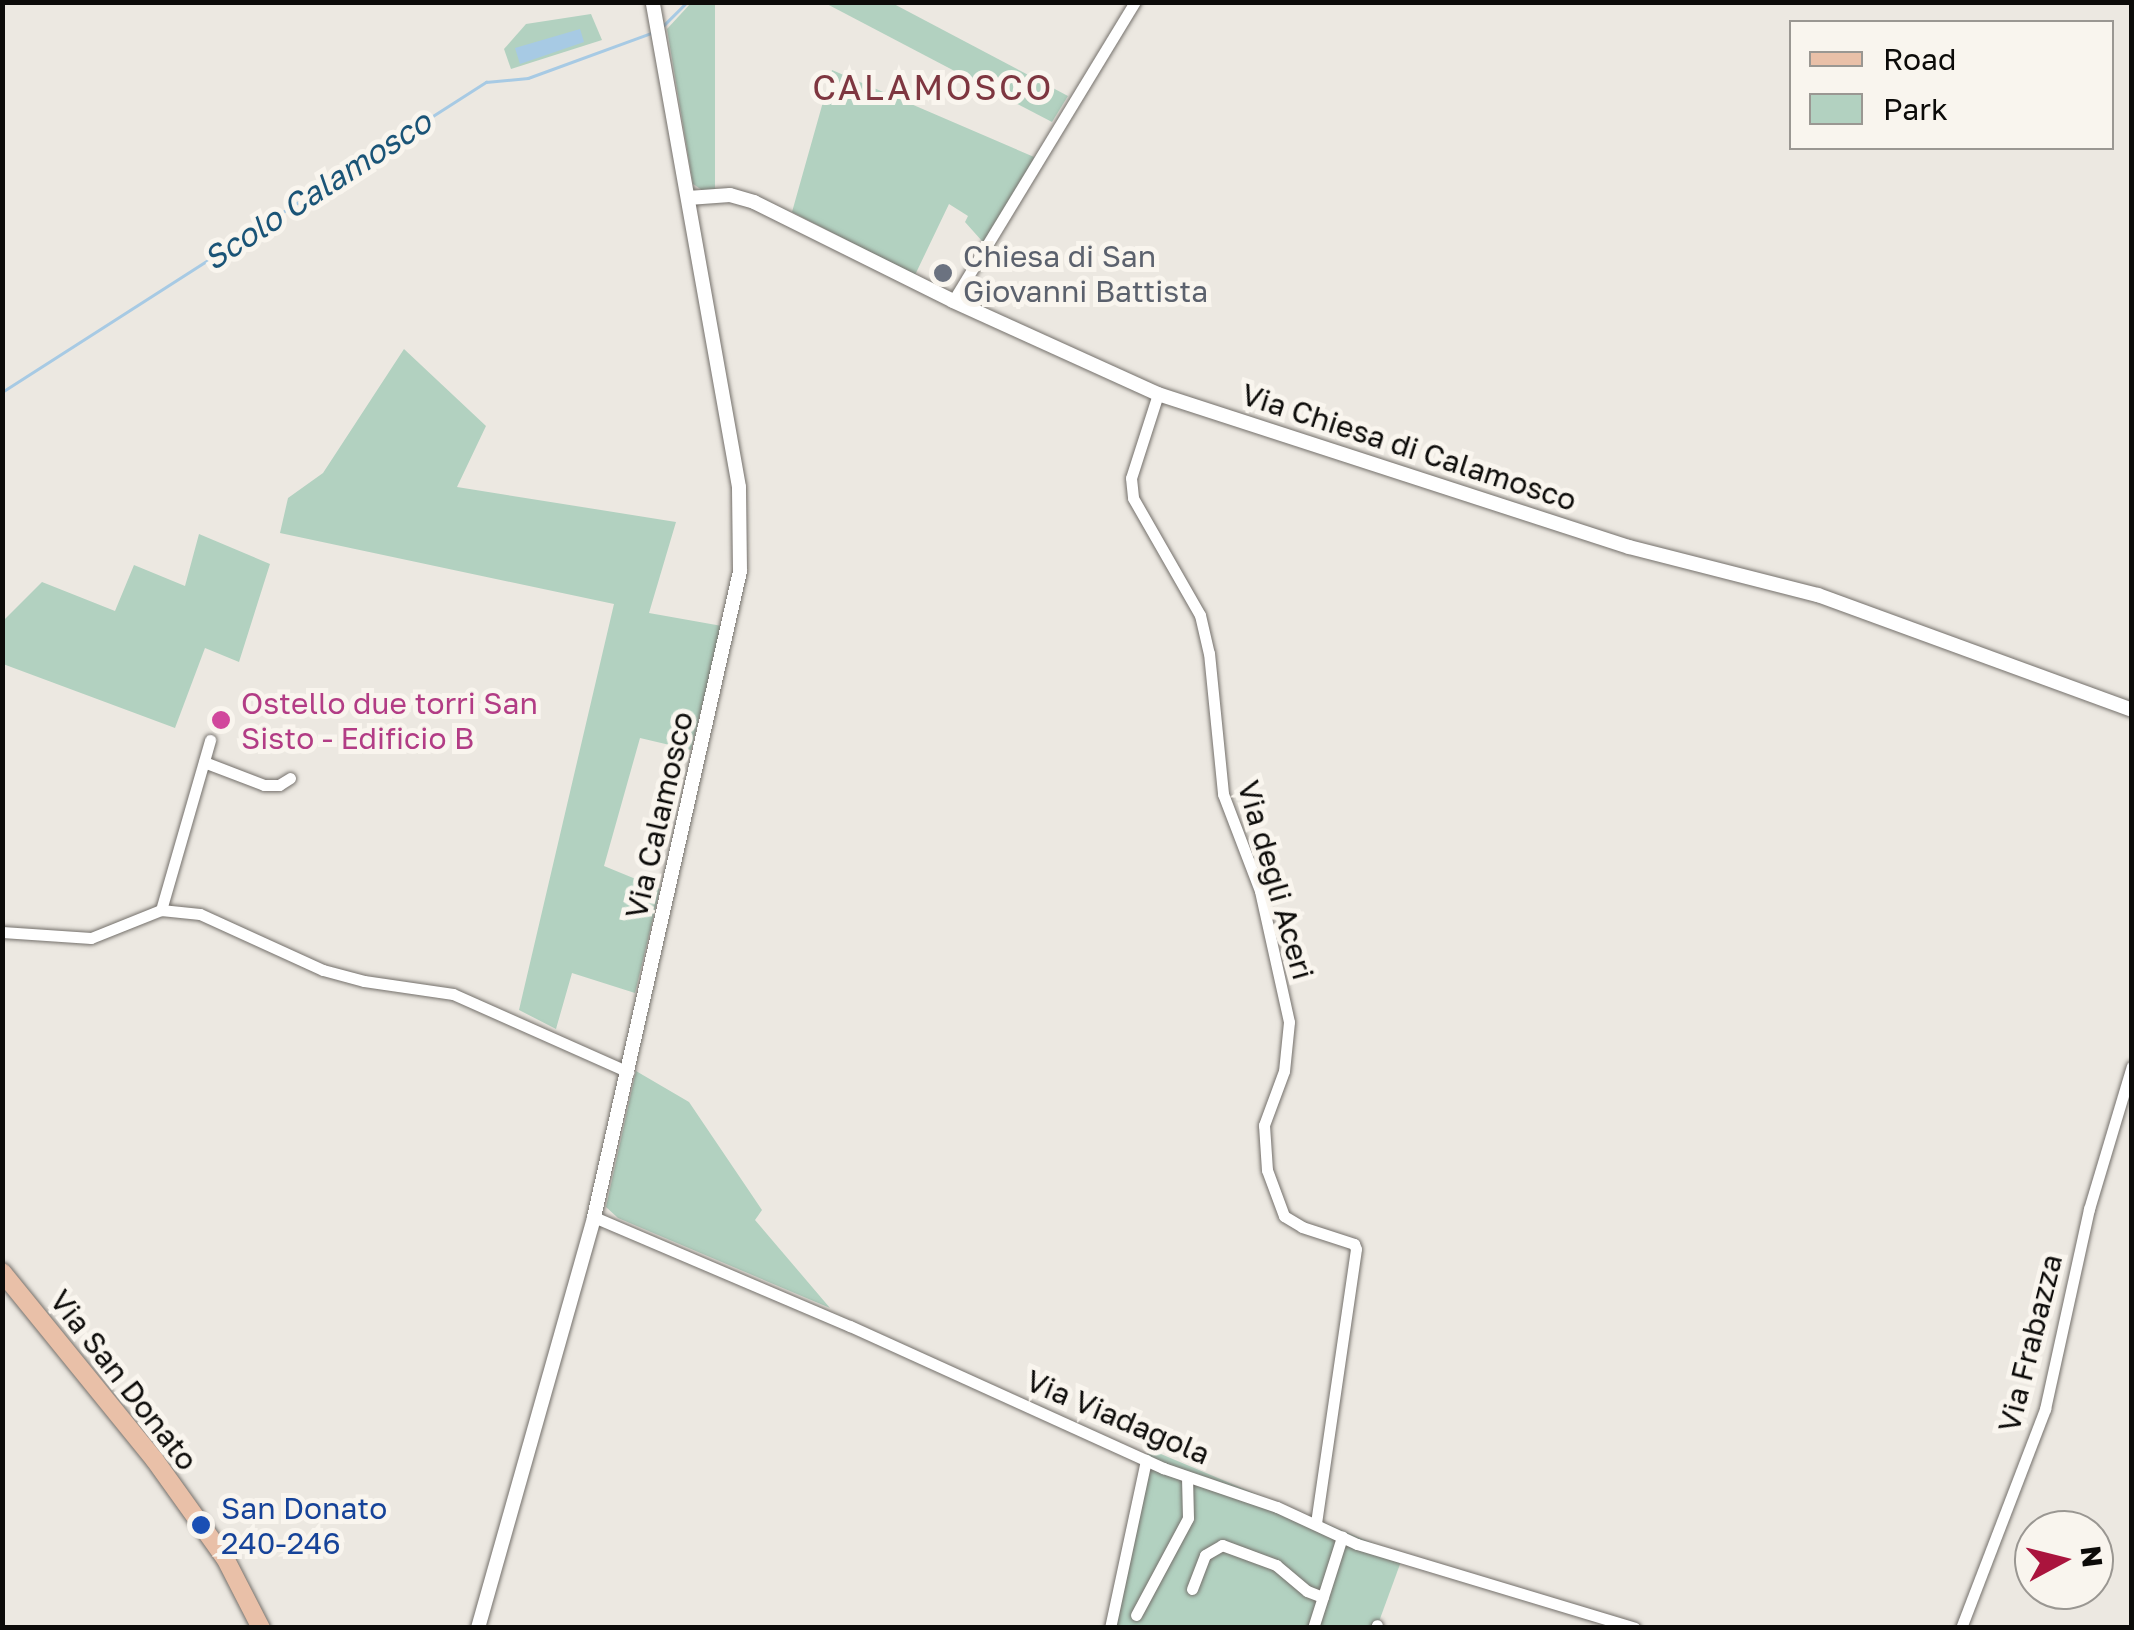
<!DOCTYPE html>
<style>
body{margin:0}
#map{position:relative;width:2134px;height:1630px;overflow:hidden;background:#ece8e1;font-family:"Golos Text",sans-serif}
div>[style]{position:absolute}
.green>*{inset:0;background:#b2d1c0}
.water>*{inset:0;background:#a7cae4}
.stream>*{height:2.5px;margin:-1.25px;padding:0 1.25px;transform-origin:1.25px;border-radius:1.25px;background:#a7cae4}
.roads{filter:drop-shadow(0 0 2px #74706b) drop-shadow(0 0 2px #74706b)}
.minor>*{height:11px;margin:-5.5px;padding:0 5.5px;transform-origin:5.5px;border-radius:5.5px;background:#fff}
.tertiary>*{height:14px;margin:-7px;padding:0 7px;transform-origin:7px;border-radius:7px;background:#fff}
.primary>*{height:18px;margin:-9px;padding:0 9px;transform-origin:9px;border-radius:9px;background:#e9c0a8}
.dots>*{width:28px;height:28px;translate:-50% -50%;box-sizing:border-box;border:5px solid #f9f5ee;border-radius:50%}
span{translate:-50% -50%;white-space:nowrap;text-align:center;line-height:1.15;-webkit-text-stroke:10px #f9f5ee;paint-order:stroke}
.worship-label{font-size:30px;color:#5b616d}
.left{translate:0 -50%;text-align:left}
.street-label{font-size:30px;color:#0c0b09}
.hotel-label{font-size:30px;color:#b23c85}
.transit-label{font-size:30px;color:#164399}
.water-label{font-size:32px;color:#1a5477;font-style:italic}
.quarter-label{font-size:35px;color:#7e3640;letter-spacing:2.5px}
.frame{position:absolute;inset:0;border:5px solid #0c0b09;pointer-events:none}
.legend{position:absolute;left:1789px;top:20px;width:325px;height:130px;box-sizing:border-box;background:#f9f5ee;border:2px solid #9a9792;margin:0;padding:12px 18px;list-style:none;font-size:30px;color:#0c0b09}
.legend li{display:flex;align-items:center;gap:20px;height:50px}
.legend b{width:50px;border:2px solid #9a9792}
.north{position:absolute;left:2014px;top:1510px;width:100px;height:100px;box-sizing:border-box;background:#f9f5ee;border:2px solid #9a9792;border-radius:50%;rotate:83deg;font-size:28px;font-weight:700;line-height:40px;text-align:center;color:#0c0b09}
.north::after{content:'';display:block;margin:auto;width:35px;height:45px;background:#aa143d;clip-path:polygon(50% 0,100% 100%,50% 72%,0 100%)}
</style>
<div id="map">
<div class="green">
<i style="clip-path:polygon(691px 3px,715px 3px,715px 190px,702px 190px,693px 184px,667px 29px)"></i>
<i style="clip-path:polygon(825px 3px,892px 3px,1068px 96px,1052px 122px)"></i>
<i style="clip-path:polygon(591px 14px,602px 40px,511px 69px,504px 49px,526px 24px)"></i>
<i style="clip-path:polygon(832px 70px,1041px 160px,990px 250px,965px 222px,968px 216px,949px 204px,915px 275px,792px 212px)"></i>
<i style="clip-path:polygon(404px 349px,486px 426px,457px 487px,676px 522px,649px 613px,722px 626px,691px 750px,640px 738px,604px 866px,660px 889px,635px 993px,572px 973px,556px 1029px,519px 1010px,614px 604px,280px 533px,288px 498px,323px 473px)"></i>
<i style="clip-path:polygon(199px 534px,270px 564px,239px 662px,205px 648px,175px 728px,3px 664px,3px 621px,42px 582px,115px 611px,134px 565px,185px 586px)"></i>
<i style="clip-path:polygon(636px 1071px,689px 1102px,762px 1210px,755px 1220px,830px 1308px,618px 1218px,606px 1207px)"></i>
<i style="clip-path:polygon(1149px 1449px,1403px 1556px,1377px 1627px,1109px 1628px)"></i>
</div>
<div class="water">
<i style="clip-path:polygon(580px 29px,584px 42px,520px 64px,515px 48px)"></i>
</div>
<div class="stream">
<i style="left:664px;top:25px;width:33px;rotate:-45deg"></i>
<i style="left:2px;top:392px;width:575px;rotate:-32.64deg"></i>
<i style="left:486px;top:82px;width:42px;rotate:-5.4deg"></i>
<i style="left:528px;top:78px;width:131px;rotate:-20.1deg"></i>
</div>
<div class="roads">
<div class="minor">
<i style="left:953px;top:301px;width:350px;rotate:-58.7deg"></i>
<i style="left:1158px;top:394px;width:88px;rotate:107.8deg"></i>
<i style="left:1131px;top:478px;width:20px;rotate:84deg"></i>
<i style="left:1133px;top:498px;width:135px;rotate:60.2deg"></i>
<i style="left:1200px;top:615px;width:39px;rotate:77deg"></i>
<i style="left:1209px;top:653px;width:142px;rotate:84.3deg"></i>
<i style="left:1223px;top:794px;width:104px;rotate:69.1deg"></i>
<i style="left:1260px;top:891px;width:134px;rotate:77.5deg"></i>
<i style="left:1289px;top:1022px;width:49px;rotate:95.8deg"></i>
<i style="left:1284px;top:1071px;width:58px;rotate:110.3deg"></i>
<i style="left:1264px;top:1125px;width:45px;rotate:86.2deg"></i>
<i style="left:1267px;top:1170px;width:49px;rotate:69.7deg"></i>
<i style="left:1284px;top:1216px;width:21px;rotate:31deg"></i>
<i style="left:1302px;top:1227px;width:55px;rotate:18.1deg"></i>
<i style="left:1354px;top:1244px;width:5px;rotate:68deg"></i>
<i style="left:1356px;top:1249px;width:278px;rotate:98.3deg"></i>
<i style="left:204px;top:762px;width:64px;rotate:21deg"></i>
<i style="left:264px;top:785px;width:15px"></i>
<i style="left:279px;top:785px;width:13px;rotate:-32deg"></i>
<i style="left:161px;top:910px;width:177px;rotate:-73.9deg"></i>
<i style="left:2px;top:932px;width:89px;rotate:3.9deg"></i>
<i style="left:91px;top:938px;width:75px;rotate:-21.8deg"></i>
<i style="left:161px;top:910px;width:39px;rotate:6deg"></i>
<i style="left:200px;top:914px;width:135px;rotate:24.5deg"></i>
<i style="left:323px;top:970px;width:42px;rotate:15deg"></i>
<i style="left:364px;top:981px;width:90px;rotate:8.3deg"></i>
<i style="left:453px;top:994px;width:192px;rotate:24deg"></i>
<i style="left:594px;top:1217px;width:278px;rotate:23.1deg"></i>
<i style="left:850px;top:1326px;width:344px;rotate:24.4deg"></i>
<i style="left:1163px;top:1468px;width:120px;rotate:18.9deg"></i>
<i style="left:1277px;top:1507px;width:88px;rotate:24.8deg"></i>
<i style="left:1357px;top:1544px;width:290px;rotate:16.8deg"></i>
<i style="left:1192px;top:1589px;width:36px;rotate:-69deg"></i>
<i style="left:1205px;top:1555px;width:20px;rotate:-30deg"></i>
<i style="left:1222px;top:1545px;width:58px;rotate:20.3deg"></i>
<i style="left:1276px;top:1565px;width:40px;rotate:40deg"></i>
<i style="left:1307px;top:1591px;width:17px;rotate:21deg"></i>
<i style="left:1136px;top:1615px;width:110px;rotate:-61.8deg"></i>
<i style="left:1188px;top:1518px;width:41px;rotate:-91.4deg"></i>
<i style="left:1110px;top:1628px;width:172px;rotate:-77.9deg"></i>
<i style="left:1313px;top:1628px;width:96px;rotate:-72.3deg"></i>
<i style="left:1376px;top:1628px;width:3px;rotate:-72deg"></i>
<i style="left:1961px;top:1628px;width:235px;rotate:-69deg"></i>
<i style="left:2045px;top:1409px;width:205px;rotate:-77.6deg"></i>
<i style="left:2089px;top:1209px;width:149px;rotate:-73.3deg"></i>
</div>
<div class="tertiary">
<i style="left:688px;top:198px;width:42px;rotate:-4.1deg"></i>
<i style="left:730px;top:195px;width:25px;rotate:16deg"></i>
<i style="left:754px;top:202px;width:222px;rotate:26.4deg"></i>
<i style="left:953px;top:301px;width:225px;rotate:24.4deg"></i>
<i style="left:1158px;top:394px;width:495px;rotate:18deg"></i>
<i style="left:1629px;top:547px;width:195px;rotate:14.3deg"></i>
<i style="left:1818px;top:595px;width:334px;rotate:20.1deg"></i>
<i style="left:478px;top:1628px;width:427px;rotate:-74.2deg"></i>
<i style="left:594px;top:1217px;width:662px;rotate:-77.26deg"></i>
<i style="left:740px;top:571px;width:84px;rotate:-90.7deg"></i>
<i style="left:739px;top:487px;width:493px;rotate:-100.1deg"></i>
</div>
<div class="primary">
<i style="left:2px;top:1272px;width:241px;rotate:50.9deg"></i>
<i style="left:154px;top:1459px;width:122px;rotate:54.4deg"></i>
<i style="left:225px;top:1558px;width:79px;rotate:62.8deg"></i>
</div>
</div>
<div class="dots">
<i style="left:943px;top:273px;background:#6b7280"></i>
<i style="left:221px;top:720px;background:#d1479c"></i>
<i style="left:201px;top:1525px;background:#1a4fb4"></i>
</div>
<div class="worship-label">
<span class="left" style="left:963px;top:273px">Chiesa di San<br>Giovanni Battista</span>
</div>
<div class="street-label">
<span style="left:1409px;top:447px;rotate:18deg">Via Chiesa di Calamosco</span>
<span style="left:659px;top:815px;rotate:-77deg">Via Calamosco</span>
<span style="left:1276px;top:880px;rotate:74deg">Via degli Aceri</span>
<span style="left:2030px;top:1343px;rotate:-76deg">Via Frabazza</span>
<span style="left:124px;top:1380px;rotate:52deg">Via San Donato</span>
<span style="left:1118px;top:1417px;rotate:23deg">Via Viadagola</span>
</div>
<div class="hotel-label">
<span class="left" style="left:241px;top:720px">Ostello due torri San<br>Sisto - Edificio B</span>
</div>
<div class="transit-label">
<span class="left" style="left:221px;top:1525px">San Donato<br>240-246</span>
</div>
<div class="water-label">
<span style="left:317px;top:190px;rotate:-33deg">Scolo Calamosco</span>
</div>
<div class="quarter-label">
<span style="left:933px;top:87px">CALAMOSCO</span>
</div>
<div class="frame"></div>
<ul class="legend">
<li><b style="height:12px;background:#e9c0a8"></b>Road</li>
<li><b style="height:28px;background:#b2d1c0"></b>Park</li>
</ul>
<div class="north">N</div>
</div>
